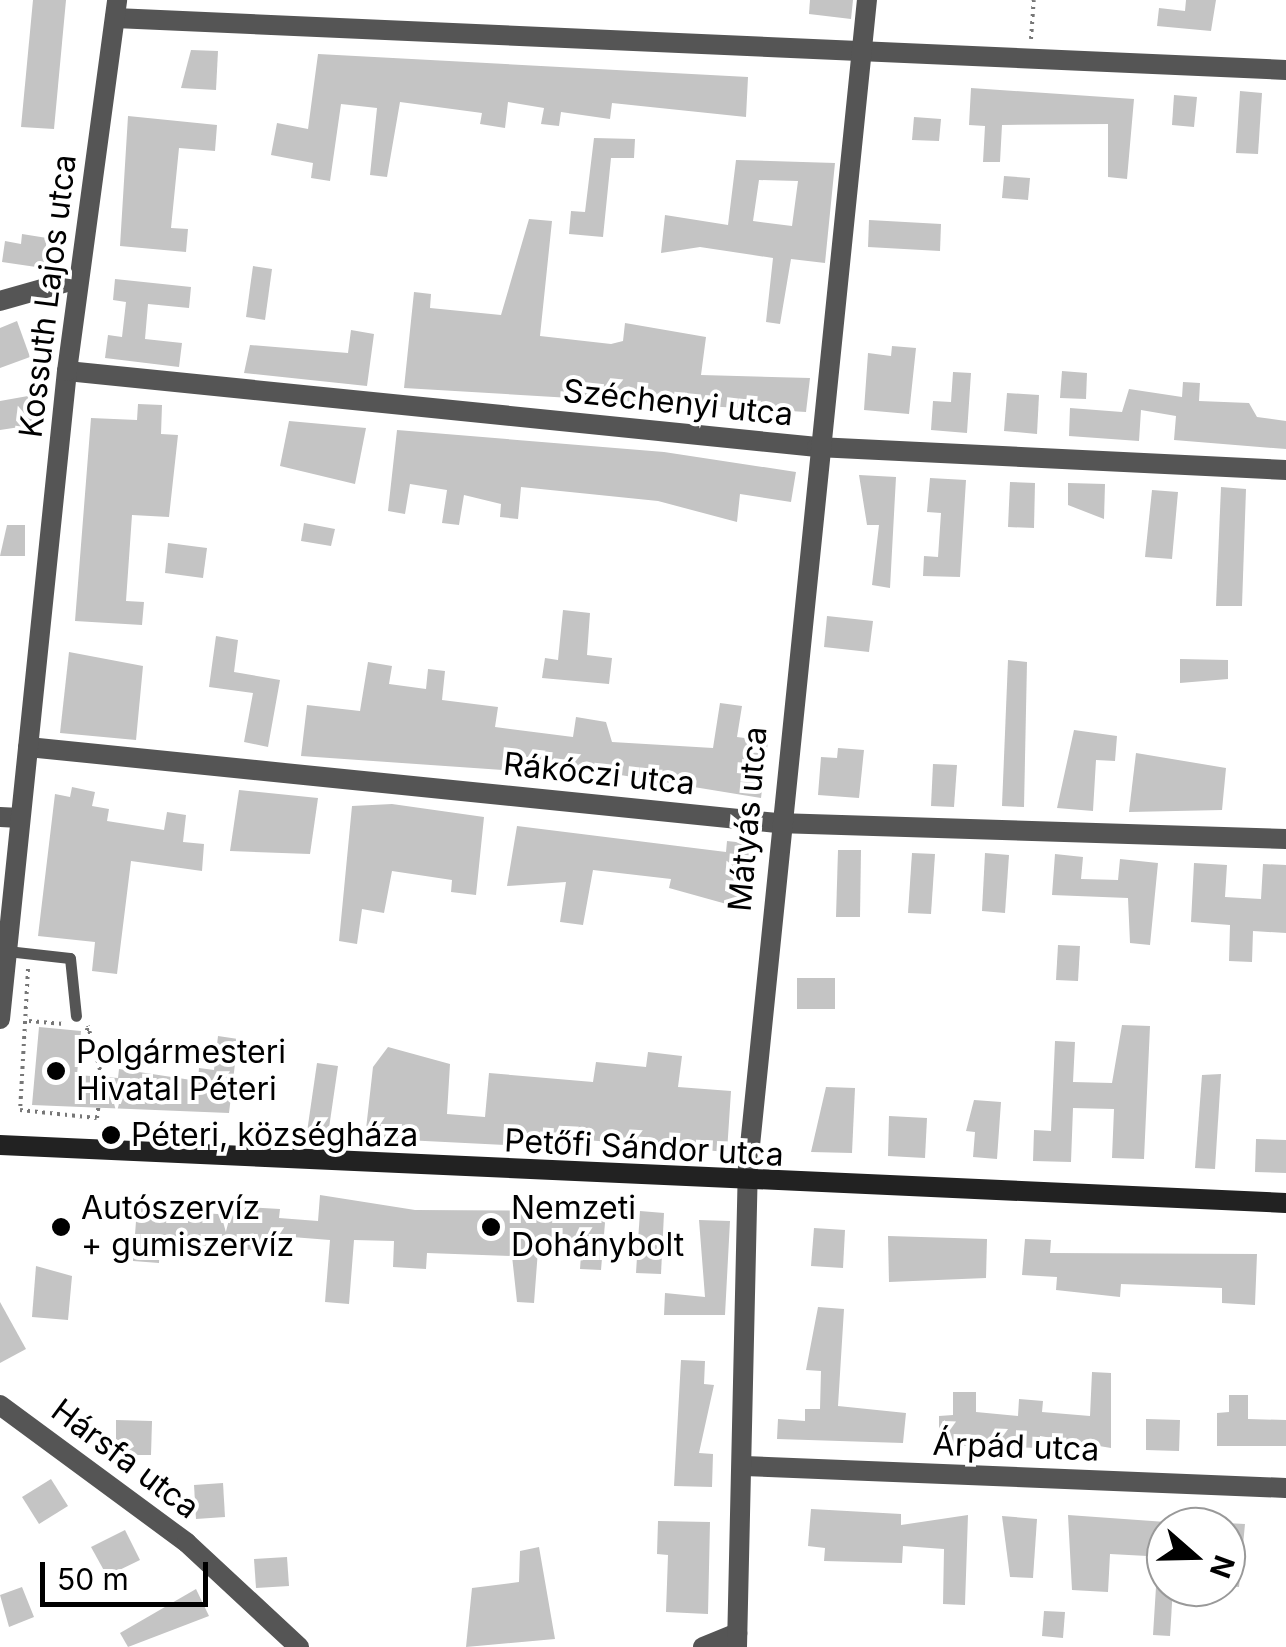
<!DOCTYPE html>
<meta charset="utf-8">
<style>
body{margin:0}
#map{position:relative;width:1286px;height:1647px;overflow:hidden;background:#fff;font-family:Inter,sans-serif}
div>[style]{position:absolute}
.building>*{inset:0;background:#c4c4c4}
.path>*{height:4px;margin-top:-2px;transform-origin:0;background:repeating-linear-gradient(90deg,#777 0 2.5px,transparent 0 7.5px)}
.service>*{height:11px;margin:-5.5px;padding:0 5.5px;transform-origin:5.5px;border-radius:5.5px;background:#555}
.minor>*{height:20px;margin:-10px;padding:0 10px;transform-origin:10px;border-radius:10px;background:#555}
.secondary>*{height:20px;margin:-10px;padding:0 10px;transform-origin:10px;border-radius:10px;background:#222}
.dots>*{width:28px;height:28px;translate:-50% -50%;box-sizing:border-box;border:5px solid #fff;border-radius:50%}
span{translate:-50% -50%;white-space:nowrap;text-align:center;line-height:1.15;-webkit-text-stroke:8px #fff;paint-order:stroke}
.street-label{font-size:32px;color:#000}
.poi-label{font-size:32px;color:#000}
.left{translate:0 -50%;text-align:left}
.north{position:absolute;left:1146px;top:1507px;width:100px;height:100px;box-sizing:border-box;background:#fff;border:2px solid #999;border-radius:50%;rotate:110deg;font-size:28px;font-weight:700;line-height:40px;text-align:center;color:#000}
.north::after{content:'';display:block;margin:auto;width:35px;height:45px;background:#000;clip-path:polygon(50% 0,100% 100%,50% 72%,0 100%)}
.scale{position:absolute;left:40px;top:1562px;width:168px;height:45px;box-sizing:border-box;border:5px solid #000;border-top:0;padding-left:12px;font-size:30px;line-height:35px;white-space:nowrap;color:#000;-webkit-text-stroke:8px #fff;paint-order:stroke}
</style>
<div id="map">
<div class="building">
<i style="clip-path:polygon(33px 0,66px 0,54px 129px,21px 127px)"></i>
<i style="clip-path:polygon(810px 0,853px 0,851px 19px,809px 14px)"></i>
<i style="clip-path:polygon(1186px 0,1216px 0,1211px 31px,1157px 26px,1159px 8px,1185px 11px)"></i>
<i style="clip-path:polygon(191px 50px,218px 51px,216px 90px,181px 88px)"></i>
<i style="clip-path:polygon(318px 54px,748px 77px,746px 117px,612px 103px,610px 119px,561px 112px,559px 126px,541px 124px,544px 108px,508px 102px,505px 128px,480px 124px,482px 113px,400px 102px,387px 177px,370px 175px,377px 108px,341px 104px,330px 181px,311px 178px,313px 163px,271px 155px,277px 123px,308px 129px)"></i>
<i style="clip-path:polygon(971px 88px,1134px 99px,1127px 179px,1108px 177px,1108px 124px,1002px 125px,1000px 162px,983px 162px,985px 126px,969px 125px)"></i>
<i style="clip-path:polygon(1240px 91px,1262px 93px,1258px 154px,1236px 153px)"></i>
<i style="clip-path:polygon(1174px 95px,1197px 97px,1194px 127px,1172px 125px)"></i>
<i style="clip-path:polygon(128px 116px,217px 125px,215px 151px,179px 148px,171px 228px,188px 229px,186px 252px,120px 246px)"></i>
<i style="clip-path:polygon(914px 117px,941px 119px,939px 141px,912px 140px)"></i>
<i style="clip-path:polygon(594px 138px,635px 139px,634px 158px,611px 158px,603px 237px,569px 234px,571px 211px,585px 212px)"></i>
<i style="clip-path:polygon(evenodd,736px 160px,835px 163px,825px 263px,791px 259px,780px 324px,766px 322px,773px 258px,700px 247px,661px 253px,665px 215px,728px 225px,736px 160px,759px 180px,798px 181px,792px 226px,753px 221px,759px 180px)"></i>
<i style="clip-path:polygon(1004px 176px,1030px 178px,1028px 200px,1002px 198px)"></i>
<i style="clip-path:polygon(529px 219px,552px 221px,540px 336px,611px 344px,623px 341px,625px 323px,706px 337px,701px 375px,810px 378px,806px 412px,404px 388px,414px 292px,431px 294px,430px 308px,501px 315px)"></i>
<i style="clip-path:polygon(869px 220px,941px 224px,940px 251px,868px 247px)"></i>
<i style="clip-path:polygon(22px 234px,47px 238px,43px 268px,2px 262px,5px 241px,21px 244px)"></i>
<i style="clip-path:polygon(253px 266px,272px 269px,265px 320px,246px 317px)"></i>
<i style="clip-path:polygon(115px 279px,191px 287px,189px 308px,148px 304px,145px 339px,182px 343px,179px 367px,105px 358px,108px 335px,122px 337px,126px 302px,113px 300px)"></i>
<i style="clip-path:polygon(17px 321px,30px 357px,0 368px,0 328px)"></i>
<i style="clip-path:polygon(351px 330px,374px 334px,367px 386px,244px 373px,250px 345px,348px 353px)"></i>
<i style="clip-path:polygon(892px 346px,916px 348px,909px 414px,864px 410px,868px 353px,891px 356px)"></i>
<i style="clip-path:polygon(1062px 371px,1087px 373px,1086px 399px,1060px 398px)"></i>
<i style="clip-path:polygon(953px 372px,971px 373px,967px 433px,931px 430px,933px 401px,951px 402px)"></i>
<i style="clip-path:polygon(1183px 382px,1200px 383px,1199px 401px,1249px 403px,1257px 417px,1286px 421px,1286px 449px,1174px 440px,1176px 416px,1141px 410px,1139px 441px,1069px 436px,1070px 408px,1122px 412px,1129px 389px,1182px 397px)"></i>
<i style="clip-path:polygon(1007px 393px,1039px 395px,1037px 434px,1004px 431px)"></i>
<i style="clip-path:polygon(28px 396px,33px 425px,0 430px,0 401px)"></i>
<i style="clip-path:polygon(138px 404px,162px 405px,161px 434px,178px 435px,169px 517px,132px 515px,126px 601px,144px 602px,142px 625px,75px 621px,91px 418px,137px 420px)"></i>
<i style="clip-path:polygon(289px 421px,366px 428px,355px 484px,280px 466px)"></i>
<i style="clip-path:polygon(397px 430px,664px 452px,796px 472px,791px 502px,740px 494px,737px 522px,658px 501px,521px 487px,518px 519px,500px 517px,501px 504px,464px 495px,459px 525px,442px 523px,447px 490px,410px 484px,405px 514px,388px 511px)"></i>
<i style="clip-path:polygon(859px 475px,896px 477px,890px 588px,872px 585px,879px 525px,867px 525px)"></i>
<i style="clip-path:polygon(930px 478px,966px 480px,960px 577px,923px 576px,924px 556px,938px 557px,941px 513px,927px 512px)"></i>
<i style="clip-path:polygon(1010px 482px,1035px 483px,1034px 528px,1008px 527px)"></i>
<i style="clip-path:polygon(1068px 483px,1105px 484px,1104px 519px,1068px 505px)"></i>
<i style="clip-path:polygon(1221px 487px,1246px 489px,1242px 606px,1216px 606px)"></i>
<i style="clip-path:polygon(1152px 490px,1178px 492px,1172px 559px,1145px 557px)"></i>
<i style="clip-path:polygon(304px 523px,335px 529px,331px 546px,301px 541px)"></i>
<i style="clip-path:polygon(7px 525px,25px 525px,25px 556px,0 556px)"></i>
<i style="clip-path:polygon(168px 543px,207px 548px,203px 578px,165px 573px)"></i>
<i style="clip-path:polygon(563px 610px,590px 613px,587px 655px,612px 658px,609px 684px,542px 678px,545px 658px,558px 660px)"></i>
<i style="clip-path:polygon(827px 616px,873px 621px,869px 652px,824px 647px)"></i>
<i style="clip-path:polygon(216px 636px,238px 640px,234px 672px,280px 680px,268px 747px,244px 742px,253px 693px,209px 687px)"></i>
<i style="clip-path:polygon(69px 652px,143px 666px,136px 740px,60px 733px)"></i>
<i style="clip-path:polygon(1180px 659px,1228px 660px,1228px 679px,1180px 683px)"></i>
<i style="clip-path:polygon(1008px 660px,1027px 662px,1024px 807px,1002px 806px)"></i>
<i style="clip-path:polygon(368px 662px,392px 666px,389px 684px,426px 689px,428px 669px,445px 671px,442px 700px,498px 707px,495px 727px,573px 737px,576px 717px,606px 722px,612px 742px,713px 748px,720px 703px,742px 706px,737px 737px,768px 741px,761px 798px,547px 763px,546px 773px,301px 756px,307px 705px,360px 711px)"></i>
<i style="clip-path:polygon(1074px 730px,1117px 736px,1115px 761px,1096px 760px,1093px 811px,1057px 808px)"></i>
<i style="clip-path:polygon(838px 748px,864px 750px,859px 798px,818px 795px,821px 757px,837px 758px)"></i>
<i style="clip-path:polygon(1136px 753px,1226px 768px,1222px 810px,1129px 812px)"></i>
<i style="clip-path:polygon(933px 764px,957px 765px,954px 807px,931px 806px)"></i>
<i style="clip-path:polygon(72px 787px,95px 792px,92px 806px,109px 809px,107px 821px,164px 830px,167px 812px,186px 815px,183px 842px,204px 844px,202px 871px,131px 861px,117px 974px,92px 971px,95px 942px,38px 936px,55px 794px,70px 797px)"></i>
<i style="clip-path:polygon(239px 790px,318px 798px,310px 854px,230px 851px)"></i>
<i style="clip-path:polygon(392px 804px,484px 817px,476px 895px,451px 892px,452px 880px,392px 871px,384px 913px,362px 909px,357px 944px,339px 941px,352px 806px)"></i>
<i style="clip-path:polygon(517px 826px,726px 852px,727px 841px,754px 844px,748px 910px,669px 888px,671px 879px,593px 870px,583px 925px,560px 922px,566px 882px,507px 886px)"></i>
<i style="clip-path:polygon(838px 850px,861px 850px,860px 917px,836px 917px)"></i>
<i style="clip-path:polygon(912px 853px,935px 854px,931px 914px,908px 913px)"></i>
<i style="clip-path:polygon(985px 853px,1009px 855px,1005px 913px,982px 911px)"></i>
<i style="clip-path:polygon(1055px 854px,1083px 857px,1081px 879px,1118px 880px,1120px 859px,1158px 863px,1150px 945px,1130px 943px,1128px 898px,1052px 895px)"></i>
<i style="clip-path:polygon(1194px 863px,1227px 865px,1225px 897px,1261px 899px,1263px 864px,1286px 865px,1286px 933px,1253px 931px,1252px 962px,1229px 961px,1230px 925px,1191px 922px)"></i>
<i style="clip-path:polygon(1058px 945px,1080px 946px,1078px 981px,1056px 980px)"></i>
<i style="clip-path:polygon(797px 978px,835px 978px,835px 1009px,797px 1009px)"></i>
<i style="clip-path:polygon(1122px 1025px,1150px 1026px,1144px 1159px,1112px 1158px,1114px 1109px,1073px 1108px,1071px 1162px,1033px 1161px,1034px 1130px,1051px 1131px,1055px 1041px,1075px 1042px,1073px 1082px,1112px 1083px)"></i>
<i style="clip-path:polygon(39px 1027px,81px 1031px,77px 1075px,118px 1078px,119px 1069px,198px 1081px,199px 1068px,214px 1070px,218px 1036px,238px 1039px,229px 1113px,32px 1105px)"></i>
<i style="clip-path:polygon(388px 1047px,450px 1064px,447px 1114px,485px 1117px,489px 1073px,593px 1082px,596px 1062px,646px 1067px,648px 1052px,682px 1056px,678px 1087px,731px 1091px,727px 1152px,563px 1138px,562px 1148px,365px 1138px,373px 1067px)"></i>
<i style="clip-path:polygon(317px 1063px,338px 1066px,328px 1135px,307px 1132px)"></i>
<i style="clip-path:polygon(1221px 1074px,1215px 1169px,1195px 1168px,1202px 1075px)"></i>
<i style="clip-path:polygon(826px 1087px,855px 1088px,852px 1153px,811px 1152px)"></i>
<i style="clip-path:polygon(974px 1100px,1001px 1102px,997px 1159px,973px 1157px,975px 1132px,966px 1131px)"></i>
<i style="clip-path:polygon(889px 1116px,927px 1118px,925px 1158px,888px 1156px)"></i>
<i style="clip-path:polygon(1256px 1139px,1286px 1140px,1286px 1173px,1255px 1172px)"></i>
<i style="clip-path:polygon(320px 1195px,415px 1210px,606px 1211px,601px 1270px,580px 1269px,582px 1240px,539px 1237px,534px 1303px,517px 1302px,512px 1256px,427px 1253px,426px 1269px,393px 1267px,394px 1241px,354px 1240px,349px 1304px,325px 1302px,330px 1240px,279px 1236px,278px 1252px,160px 1242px,159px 1263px,133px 1261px,137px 1208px,244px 1216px,245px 1207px,280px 1209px,279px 1218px,318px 1221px)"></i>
<i style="clip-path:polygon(640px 1211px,664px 1213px,661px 1274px,636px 1273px)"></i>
<i style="clip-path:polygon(699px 1220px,730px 1221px,725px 1315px,664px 1315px,665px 1293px,705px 1297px)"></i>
<i style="clip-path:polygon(814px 1228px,845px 1230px,843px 1268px,811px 1266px)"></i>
<i style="clip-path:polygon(888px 1236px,987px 1239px,986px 1278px,889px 1282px)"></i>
<i style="clip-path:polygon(1025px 1239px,1051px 1240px,1050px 1253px,1257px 1254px,1255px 1305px,1222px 1303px,1222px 1288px,1121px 1284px,1120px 1297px,1056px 1290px,1057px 1277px,1022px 1275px)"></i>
<i style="clip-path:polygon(36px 1266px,72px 1276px,68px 1320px,32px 1317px)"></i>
<i style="clip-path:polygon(0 1302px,26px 1349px,0 1363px)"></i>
<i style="clip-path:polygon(818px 1307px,844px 1309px,838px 1406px,906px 1413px,903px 1443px,777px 1439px,778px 1419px,805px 1421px,805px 1409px,820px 1409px,821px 1371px,806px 1370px)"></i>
<i style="clip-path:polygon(681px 1360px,705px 1361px,704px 1384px,714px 1385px,699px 1453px,713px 1454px,712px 1487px,674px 1486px)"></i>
<i style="clip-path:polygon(1092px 1372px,1111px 1373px,1111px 1448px,1040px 1436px,1039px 1448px,939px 1445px,939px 1416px,953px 1415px,953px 1392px,976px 1392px,976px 1412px,1018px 1416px,1019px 1399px,1043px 1401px,1042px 1412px,1090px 1416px)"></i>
<i style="clip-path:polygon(1229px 1395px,1248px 1395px,1248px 1419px,1286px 1420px,1286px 1446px,1217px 1446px,1217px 1413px,1229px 1412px)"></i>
<i style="clip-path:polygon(1146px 1419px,1180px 1420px,1179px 1451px,1146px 1450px)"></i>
<i style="clip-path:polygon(116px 1420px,152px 1421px,151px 1455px,116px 1455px)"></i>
<i style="clip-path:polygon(51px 1479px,68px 1506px,39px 1524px,22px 1497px)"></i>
<i style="clip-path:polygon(223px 1483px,225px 1517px,196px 1519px,194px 1485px)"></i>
<i style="clip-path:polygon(811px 1509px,901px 1514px,901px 1525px,968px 1515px,965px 1605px,943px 1604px,944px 1549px,903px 1546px,902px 1563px,824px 1561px,825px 1548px,808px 1546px)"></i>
<i style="clip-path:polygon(1068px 1515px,1166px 1522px,1166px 1557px,1110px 1554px,1108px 1592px,1072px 1590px)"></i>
<i style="clip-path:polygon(1002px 1516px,1037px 1519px,1033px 1578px,1010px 1577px)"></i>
<i style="clip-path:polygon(658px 1521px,710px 1522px,708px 1614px,666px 1612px,668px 1555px,657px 1554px)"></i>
<i style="clip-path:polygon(1226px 1523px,1245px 1524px,1239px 1587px,1226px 1586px)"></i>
<i style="clip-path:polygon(125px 1530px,140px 1560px,107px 1576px,91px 1547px)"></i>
<i style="clip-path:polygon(539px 1547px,555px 1639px,466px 1647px,472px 1588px,519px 1582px,520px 1551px)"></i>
<i style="clip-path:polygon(287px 1557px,289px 1586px,256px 1588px,254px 1559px)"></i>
<i style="clip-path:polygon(22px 1587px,34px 1617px,9px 1627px,0 1595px)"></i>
<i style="clip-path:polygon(1156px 1587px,1173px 1587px,1170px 1636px,1153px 1635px)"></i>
<i style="clip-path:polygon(196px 1589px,209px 1616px,128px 1647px,120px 1633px)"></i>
<i style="clip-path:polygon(1044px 1611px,1065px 1612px,1063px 1638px,1042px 1636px)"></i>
</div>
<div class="path">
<i style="left:1031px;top:39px;width:39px;rotate:-86deg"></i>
<i style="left:28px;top:969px;width:141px;rotate:93.2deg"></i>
<i style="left:20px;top:1110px;width:77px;rotate:5.9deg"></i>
<i style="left:97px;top:1118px;width:41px;rotate:-83deg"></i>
<i style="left:102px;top:1077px;width:53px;rotate:-105.4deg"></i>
<i style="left:29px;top:1021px;width:35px;rotate:5deg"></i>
<i style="left:78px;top:1067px;width:42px;rotate:-76.3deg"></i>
</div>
<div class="service">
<i style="left:7px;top:951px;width:63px;rotate:6.3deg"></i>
<i style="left:70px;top:958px;width:58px;rotate:84.1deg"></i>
</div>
<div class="minor">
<i style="left:115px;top:18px;width:1172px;rotate:2.54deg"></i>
<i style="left:0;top:301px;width:81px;rotate:-15.8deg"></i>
<i style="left:67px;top:371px;width:754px;rotate:5.79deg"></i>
<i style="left:817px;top:447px;width:470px;rotate:2.8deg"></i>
<i style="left:28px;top:747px;width:753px;rotate:5.79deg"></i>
<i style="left:777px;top:823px;width:509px;rotate:1.8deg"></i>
<i style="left:0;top:817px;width:20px;rotate:3deg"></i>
<i style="left:0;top:1019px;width:651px;rotate:-84.1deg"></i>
<i style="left:67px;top:371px;width:374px;rotate:-82.3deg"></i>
<i style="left:0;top:1405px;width:232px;rotate:36.4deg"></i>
<i style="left:187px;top:1543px;width:153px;rotate:42.9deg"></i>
<i style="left:744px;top:1466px;width:542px;rotate:2.32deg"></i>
<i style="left:703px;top:1647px;width:37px;rotate:-22deg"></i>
<i style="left:737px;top:1647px;width:482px;rotate:-88.7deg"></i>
<i style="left:748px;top:1165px;width:1171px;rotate:-84.17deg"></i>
</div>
<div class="secondary">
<i style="left:0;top:1145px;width:1287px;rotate:2.58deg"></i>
</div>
<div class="dots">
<i style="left:56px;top:1071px;background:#000"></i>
<i style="left:111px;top:1135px;background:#000"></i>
<i style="left:61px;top:1227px;background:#000"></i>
<i style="left:491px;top:1227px;background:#000"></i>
</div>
<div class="street-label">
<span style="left:48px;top:296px;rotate:-83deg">Kossuth Lajos utca</span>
<span style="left:678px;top:403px;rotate:6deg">Széchenyi utca</span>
<span style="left:599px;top:774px;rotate:6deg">Rákóczi utca</span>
<span style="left:748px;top:819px;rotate:-85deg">Mátyás utca</span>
<span style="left:644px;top:1148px;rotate:3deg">Petőfi Sándor utca</span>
<span style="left:1016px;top:1447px;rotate:2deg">Árpád utca</span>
<span style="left:125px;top:1459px;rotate:37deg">Hársfa utca</span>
</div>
<div class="poi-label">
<span class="left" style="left:76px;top:1071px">Polgármesteri<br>Hivatal Péteri</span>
<span class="left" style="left:131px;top:1135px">Péteri, községháza</span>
<span class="left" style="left:81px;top:1227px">Autószervíz<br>+ gumiszervíz</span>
<span class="left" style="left:511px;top:1227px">Nemzeti<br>Dohánybolt</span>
</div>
<div class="north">N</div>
<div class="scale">50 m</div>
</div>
